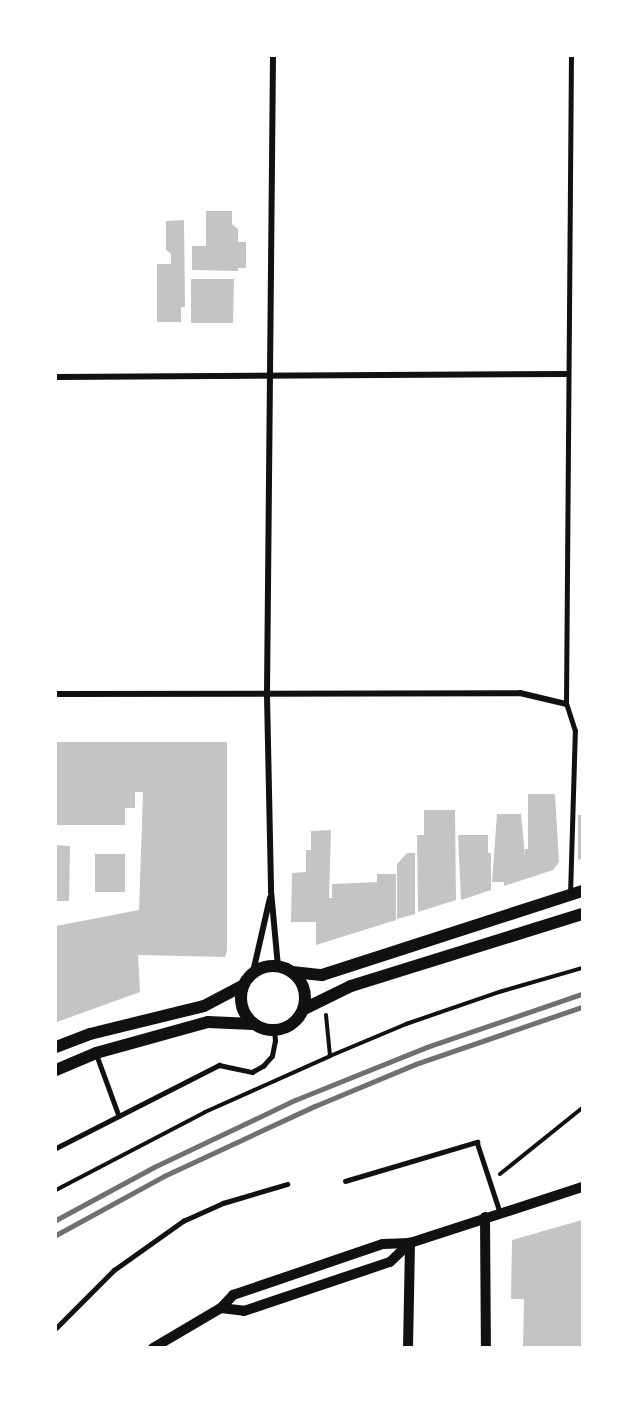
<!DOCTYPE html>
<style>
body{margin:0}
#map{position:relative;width:638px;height:1403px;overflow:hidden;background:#fff;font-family:"Roboto Condensed",sans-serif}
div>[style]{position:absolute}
.building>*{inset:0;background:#c4c4c4}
.path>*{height:4px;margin:-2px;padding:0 2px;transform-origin:2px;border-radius:2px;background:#111}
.service>*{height:4.5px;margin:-2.25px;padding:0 2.25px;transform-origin:2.25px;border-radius:2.25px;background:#111}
.minor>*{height:6px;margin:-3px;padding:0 3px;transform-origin:3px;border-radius:3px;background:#111}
.tertiary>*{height:10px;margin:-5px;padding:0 5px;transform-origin:5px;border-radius:5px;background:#111}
.secondary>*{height:12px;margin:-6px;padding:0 6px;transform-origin:6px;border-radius:6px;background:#111}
.secondary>.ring{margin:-6px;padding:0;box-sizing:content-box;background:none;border:12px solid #111;border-radius:50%}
.rail>*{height:4.5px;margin:-2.25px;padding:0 2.25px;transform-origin:2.25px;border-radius:2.25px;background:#707070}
span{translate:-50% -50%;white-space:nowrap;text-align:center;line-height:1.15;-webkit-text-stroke:4.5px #fff;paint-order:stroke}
.frame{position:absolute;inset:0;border:57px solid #fff;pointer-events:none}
</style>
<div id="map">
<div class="building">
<i style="clip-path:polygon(206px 211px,232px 211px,232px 224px,238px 229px,238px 242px,246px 242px,246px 268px,238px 268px,238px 271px,192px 270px,192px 246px,206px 246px)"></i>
<i style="clip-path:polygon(184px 220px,185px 307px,181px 307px,181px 322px,157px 322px,157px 264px,171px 264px,171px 254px,166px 250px,166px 221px)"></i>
<i style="clip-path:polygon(191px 279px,234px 279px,233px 323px,191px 323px)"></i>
<i style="clip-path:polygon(56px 742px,227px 742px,227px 951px,225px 957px,138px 955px,140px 992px,57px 1022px,56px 926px,139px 910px,143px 792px,135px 792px,135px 808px,125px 808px,125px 825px,56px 825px)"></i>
<i style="clip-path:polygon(528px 794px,555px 794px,559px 862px,553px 870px,504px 886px,504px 882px,492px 882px,497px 814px,521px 814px,525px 856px,525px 849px,528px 849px)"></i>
<i style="clip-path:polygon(424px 810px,455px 810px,456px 900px,418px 912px,417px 835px,424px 835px)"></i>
<i style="clip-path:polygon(578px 815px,582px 815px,582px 859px,578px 860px)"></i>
<i style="clip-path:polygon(331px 830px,329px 898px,332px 898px,332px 884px,377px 882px,377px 874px,396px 874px,396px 920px,316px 945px,316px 922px,291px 922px,292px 873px,306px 872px,306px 850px,311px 850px,311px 831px)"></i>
<i style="clip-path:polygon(458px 835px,488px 835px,488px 853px,491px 853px,491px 890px,461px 900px)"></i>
<i style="clip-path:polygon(56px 845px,70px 846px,69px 901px,56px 901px)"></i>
<i style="clip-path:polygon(407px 853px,415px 853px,415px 914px,397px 919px,397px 864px)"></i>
<i style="clip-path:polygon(95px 854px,125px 854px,125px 892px,95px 892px)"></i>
<i style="clip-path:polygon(582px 1220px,582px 1348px,523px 1348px,524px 1299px,511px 1299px,512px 1240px)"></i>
</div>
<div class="path">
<i style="left:326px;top:1015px;width:41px;rotate:84.4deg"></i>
<i style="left:500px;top:1174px;width:105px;rotate:-38.8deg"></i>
<i style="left:56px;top:1190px;width:168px;rotate:-27.6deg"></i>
<i style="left:205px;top:1112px;width:137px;rotate:-24.1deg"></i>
<i style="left:330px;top:1056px;width:82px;rotate:-22.8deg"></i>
<i style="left:406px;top:1024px;width:98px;rotate:-19deg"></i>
<i style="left:499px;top:992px;width:86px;rotate:-16.1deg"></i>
</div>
<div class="service">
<i style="left:570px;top:895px;width:164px;rotate:-88.3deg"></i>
<i style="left:575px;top:731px;width:28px;rotate:-108deg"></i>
<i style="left:566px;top:704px;width:648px;rotate:-89.56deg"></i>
<i style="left:96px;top:1053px;width:67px;rotate:69.9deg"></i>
<i style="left:56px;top:1148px;width:183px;rotate:-27deg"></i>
<i style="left:219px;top:1065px;width:34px;rotate:12deg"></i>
<i style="left:252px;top:1072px;width:13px;rotate:-29deg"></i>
<i style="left:263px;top:1066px;width:13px;rotate:-48deg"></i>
<i style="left:272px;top:1056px;width:15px;rotate:-79deg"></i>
<i style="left:275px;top:1041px;width:11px;rotate:-95deg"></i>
<i style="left:345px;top:1181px;width:138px;rotate:-16.5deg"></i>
<i style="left:477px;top:1142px;width:74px;rotate:71.8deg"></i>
<i style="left:56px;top:1328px;width:82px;rotate:-45deg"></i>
<i style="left:114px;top:1270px;width:85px;rotate:-35.4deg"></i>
<i style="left:183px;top:1221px;width:44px;rotate:-24.2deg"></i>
<i style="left:223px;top:1203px;width:67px;rotate:-16.5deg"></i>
</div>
<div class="minor">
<i style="left:273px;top:56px;width:640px;rotate:90.54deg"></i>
<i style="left:267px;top:696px;width:195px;rotate:88.8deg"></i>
<i style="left:271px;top:891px;width:75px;rotate:84.7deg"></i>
<i style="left:56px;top:377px;width:512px;rotate:-0.34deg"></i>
<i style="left:56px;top:694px;width:464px;rotate:-0.1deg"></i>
<i style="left:520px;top:693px;width:47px;rotate:13.4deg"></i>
<i style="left:253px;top:972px;width:76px;rotate:-77.1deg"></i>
</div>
<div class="tertiary">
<i style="left:485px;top:1217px;width:131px;rotate:89.6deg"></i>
<i style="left:221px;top:1308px;width:23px;rotate:7deg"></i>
<i style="left:244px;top:1311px;width:154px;rotate:-18.6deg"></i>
<i style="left:390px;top:1262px;width:28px;rotate:-44deg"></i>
<i style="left:153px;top:1348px;width:79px;rotate:-30.5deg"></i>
<i style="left:221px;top:1308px;width:18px;rotate:-47deg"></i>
<i style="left:233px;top:1295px;width:158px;rotate:-18.8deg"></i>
<i style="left:383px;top:1244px;width:27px;rotate:-2deg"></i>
<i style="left:410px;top:1243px;width:181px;rotate:-18deg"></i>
<i style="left:408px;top:1348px;width:105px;rotate:-88.9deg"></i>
</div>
<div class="secondary">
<i class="ring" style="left:241px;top:966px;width:52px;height:52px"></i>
<i style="left:292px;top:972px;width:30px;rotate:6deg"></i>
<i style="left:322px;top:975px;width:273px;rotate:-17.9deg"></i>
<i style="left:304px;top:1009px;width:52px;rotate:-26.1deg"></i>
<i style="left:351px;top:986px;width:242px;rotate:-17.3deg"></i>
<i style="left:56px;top:1047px;width:36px;rotate:-21deg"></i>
<i style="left:90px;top:1034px;width:117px;rotate:-13.8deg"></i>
<i style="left:204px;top:1006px;width:43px;rotate:-27.8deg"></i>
<i style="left:56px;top:1070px;width:43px;rotate:-23deg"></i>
<i style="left:96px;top:1053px;width:116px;rotate:-15.5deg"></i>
<i style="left:208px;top:1022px;width:45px;rotate:2.5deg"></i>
</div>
<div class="rail">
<i style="left:56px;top:1220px;width:111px;rotate:-28.4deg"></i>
<i style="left:154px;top:1167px;width:156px;rotate:-25.4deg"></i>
<i style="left:295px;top:1100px;width:142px;rotate:-21.9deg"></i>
<i style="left:427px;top:1047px;width:164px;rotate:-18.9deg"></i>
<i style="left:56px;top:1235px;width:123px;rotate:-28.6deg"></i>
<i style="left:164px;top:1176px;width:166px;rotate:-24.9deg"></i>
<i style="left:315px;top:1106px;width:109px;rotate:-22.6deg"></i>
<i style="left:416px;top:1064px;width:176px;rotate:-19deg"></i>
</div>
<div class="frame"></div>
</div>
